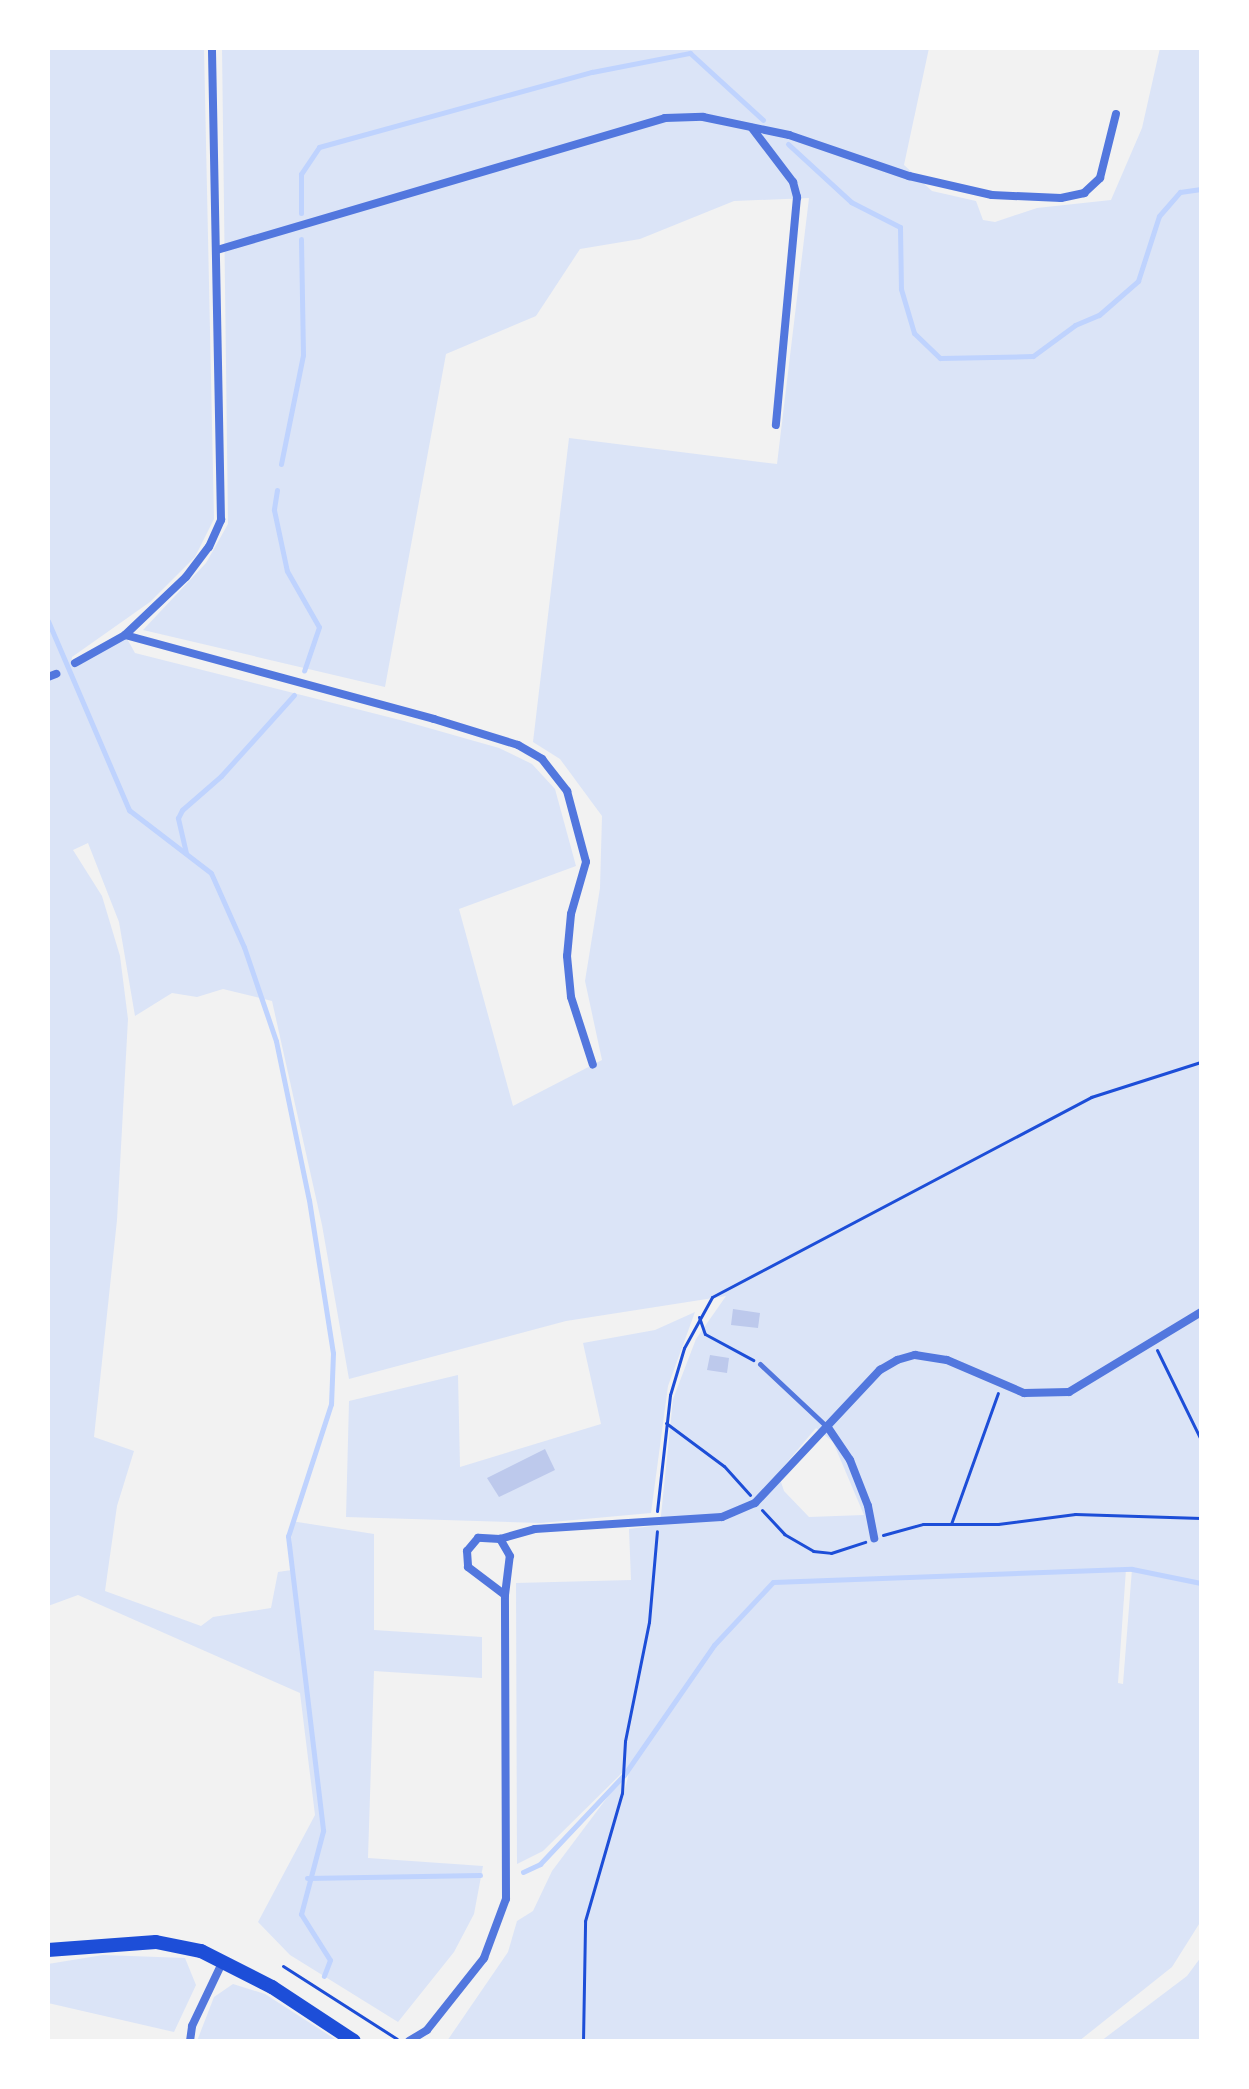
<!DOCTYPE html>
<style>
body{margin:0}
#map{position:relative;width:1249px;height:2089px;overflow:hidden;background:#f2f2f2;font-family:"Times New Roman",serif}
div>[style]{position:absolute}
.green>*{inset:0;background:#dbe4f7}
.stream>*{height:5px;margin:-2.5px;padding:0 2.5px;transform-origin:2.5px;border-radius:2.5px;background:#bfd3fe}
.building>*{inset:0;background:#bdc9ec}
.path>*{height:3px;margin:-1.5px;padding:0 1.5px;transform-origin:1.5px;border-radius:1.5px;background:#1d4ed8}
.service>*{height:5px;margin:-2.5px;padding:0 2.5px;transform-origin:2.5px;border-radius:2.5px;background:#5277de}
.minor>*{height:8px;margin:-4px;padding:0 4px;transform-origin:4px;border-radius:4px;background:#5277de}
.secondary>*{height:14px;margin:-7px;padding:0 7px;transform-origin:7px;border-radius:7px;background:#1d4ed8}
span{translate:-50% -50%;white-space:nowrap;text-align:center;line-height:1.15;-webkit-text-stroke:6px #fff;paint-order:stroke}
.frame{position:absolute;inset:0;border:50px solid #fff;pointer-events:none}
</style>
<div id="map">
<div class="green">
<i style="clip-path:polygon(evenodd,48px 48px,204px 48px,214px 519px,195px 557px,150px 602px,72px 657px,71px 664px,125px 635px,135px 653px,404px 721px,499px 748px,532px 764px,555px 789px,576px 866px,459px 909px,513px 1106px,602px 1060px,585px 981px,600px 888px,602px 816px,560px 759px,533px 742px,569px 438px,777px 464px,809px 198px,734px 201px,640px 239px,580px 249px,536px 316px,446px 354px,385px 687px,143px 630px,206px 563px,228px 524px,222px 48px,929px 48px,904px 165px,932px 191px,976px 201px,983px 220px,995px 222px,1037px 208px,1111px 200px,1142px 128px,1160px 48px,1201px 48px,1201px 1921px,1172px 1967px,1079px 2041px,447px 2041px,508px 1952px,517px 1921px,533px 1911px,552px 1871px,624px 1775px,624px 1792px,628px 1777px,629px 1766px,543px 1851px,517px 1864px,516px 1583px,631px 1580px,629px 1529px,660px 1525px,673px 1399px,696px 1339px,726px 1296px,566px 1321px,349px 1379px,322px 1225px,272px 1001px,223px 989px,197px 997px,172px 993px,135px 1016px,119px 922px,88px 843px,73px 850px,102px 896px,120px 956px,128px 1019px,117px 1220px,94px 1437px,134px 1451px,117px 1506px,105px 1591px,201px 1626px,213px 1617px,271px 1608px,278px 1572px,292px 1570px,291px 1521px,374px 1534px,374px 1630px,482px 1637px,482px 1678px,374px 1671px,368px 1858px,483px 1866px,474px 1914px,454px 1952px,398px 2022px,290px 1955px,258px 1922px,315px 1815px,300px 1693px,78px 1595px,48px 1606px,48px 48px,816px 1428px,833px 1442px,864px 1515px,809px 1517px,784px 1491px,778px 1473px,816px 1428px,48px 48px,1126px 1569px,1132px 1569px,1123px 1684px,1118px 1683px,1126px 1569px)"></i>
<i style="clip-path:polygon(695px 1312px,668px 1386px,651px 1513px,541px 1523px,346px 1517px,349px 1401px,458px 1375px,460px 1467px,601px 1424px,583px 1343px,655px 1330px)"></i>
<i style="clip-path:polygon(103px 1955px,185px 1958px,196px 1985px,174px 2032px,48px 2003px,48px 1964px)"></i>
<i style="clip-path:polygon(1201px 1957px,1201px 2041px,1101px 2041px,1187px 1976px)"></i>
<i style="clip-path:polygon(233px 1984px,265px 1994px,338px 2041px,197px 2041px,214px 1997px)"></i>
</div>
<div class="stream">
<i style="left:788px;top:144px;width:86px;rotate:42.6deg"></i>
<i style="left:851px;top:202px;width:55px;rotate:27deg"></i>
<i style="left:900px;top:227px;width:62px;rotate:89.1deg"></i>
<i style="left:901px;top:289px;width:46px;rotate:73.5deg"></i>
<i style="left:914px;top:333px;width:36px;rotate:44deg"></i>
<i style="left:940px;top:358px;width:93px;rotate:-1.2deg"></i>
<i style="left:1033px;top:356px;width:52px;rotate:-36.4deg"></i>
<i style="left:1075px;top:325px;width:26px;rotate:-23deg"></i>
<i style="left:1099px;top:315px;width:52px;rotate:-41.1deg"></i>
<i style="left:1138px;top:281px;width:68px;rotate:-72.1deg"></i>
<i style="left:1159px;top:216px;width:32px;rotate:-49deg"></i>
<i style="left:1180px;top:192px;width:21px;rotate:-8deg"></i>
<i style="left:301px;top:213px;width:39px;rotate:-90deg"></i>
<i style="left:301px;top:174px;width:32px;rotate:-56deg"></i>
<i style="left:319px;top:147px;width:283px;rotate:-15.4deg"></i>
<i style="left:592px;top:72px;width:100px;rotate:-11deg"></i>
<i style="left:690px;top:53px;width:99px;rotate:42.5deg"></i>
<i style="left:281px;top:464px;width:111px;rotate:-78.6deg"></i>
<i style="left:303px;top:355px;width:116px;rotate:-91deg"></i>
<i style="left:277px;top:490px;width:20px;rotate:99deg"></i>
<i style="left:274px;top:510px;width:62px;rotate:78deg"></i>
<i style="left:287px;top:571px;width:64px;rotate:60.3deg"></i>
<i style="left:319px;top:627px;width:46px;rotate:108.8deg"></i>
<i style="left:48px;top:621px;width:206px;rotate:66.8deg"></i>
<i style="left:129px;top:810px;width:103px;rotate:37.5deg"></i>
<i style="left:211px;top:873px;width:81px;rotate:66deg"></i>
<i style="left:244px;top:947px;width:99px;rotate:71.2deg"></i>
<i style="left:276px;top:1041px;width:162px;rotate:78.3deg"></i>
<i style="left:309px;top:1200px;width:155px;rotate:81.1deg"></i>
<i style="left:333px;top:1353px;width:51px;rotate:92.2deg"></i>
<i style="left:331px;top:1404px;width:139px;rotate:108deg"></i>
<i style="left:288px;top:1536px;width:297px;rotate:83.2deg"></i>
<i style="left:323px;top:1831px;width:86px;rotate:104.8deg"></i>
<i style="left:301px;top:1914px;width:54px;rotate:57.8deg"></i>
<i style="left:330px;top:1960px;width:17px;rotate:111deg"></i>
<i style="left:186px;top:853px;width:36px;rotate:-103deg"></i>
<i style="left:178px;top:818px;width:9px;rotate:-63deg"></i>
<i style="left:182px;top:810px;width:52px;rotate:-41.1deg"></i>
<i style="left:221px;top:776px;width:109px;rotate:-48deg"></i>
<i style="left:523px;top:1872px;width:19px;rotate:-25deg"></i>
<i style="left:540px;top:1864px;width:122px;rotate:-46.7deg"></i>
<i style="left:624px;top:1775px;width:158px;rotate:-55.3deg"></i>
<i style="left:714px;top:1645px;width:86px;rotate:-46.9deg"></i>
<i style="left:773px;top:1582px;width:359px;rotate:-2.1deg"></i>
<i style="left:1132px;top:1569px;width:70px;rotate:11.5deg"></i>
<i style="left:307px;top:1878px;width:173px;rotate:-1deg"></i>
</div>
<div class="building">
<i style="clip-path:polygon(733px 1309px,760px 1313px,758px 1328px,731px 1325px)"></i>
<i style="clip-path:polygon(710px 1355px,729px 1358px,727px 1373px,707px 1370px)"></i>
<i style="clip-path:polygon(545px 1449px,555px 1470px,499px 1497px,487px 1478px)"></i>
</div>
<div class="path">
<i style="left:699px;top:1317px;width:18px;rotate:71deg"></i>
<i style="left:705px;top:1334px;width:55px;rotate:28.4deg"></i>
<i style="left:1157px;top:1350px;width:100px;rotate:63.9deg"></i>
<i style="left:666px;top:1423px;width:72px;rotate:36.6deg"></i>
<i style="left:724px;top:1466px;width:39px;rotate:48deg"></i>
<i style="left:762px;top:1510px;width:33px;rotate:47deg"></i>
<i style="left:784px;top:1534px;width:34px;rotate:30deg"></i>
<i style="left:813px;top:1551px;width:18px;rotate:6deg"></i>
<i style="left:831px;top:1553px;width:36px;rotate:-18deg"></i>
<i style="left:657px;top:1511px;width:117px;rotate:-83.6deg"></i>
<i style="left:670px;top:1395px;width:49px;rotate:-73.4deg"></i>
<i style="left:684px;top:1348px;width:58px;rotate:-61.2deg"></i>
<i style="left:712px;top:1297px;width:429px;rotate:-27.8deg"></i>
<i style="left:1091px;top:1097px;width:115px;rotate:-17.7deg"></i>
<i style="left:951px;top:1524px;width:139px;rotate:-70.3deg"></i>
<i style="left:883px;top:1535px;width:41px;rotate:-15.4deg"></i>
<i style="left:923px;top:1524px;width:75px"></i>
<i style="left:998px;top:1524px;width:78px;rotate:-7.4deg"></i>
<i style="left:1075px;top:1514px;width:126px;rotate:1.8deg"></i>
<i style="left:283px;top:1966px;width:135px;rotate:32.6deg"></i>
<i style="left:583px;top:2041px;width:120px;rotate:-89deg"></i>
<i style="left:585px;top:1921px;width:133px;rotate:-73.9deg"></i>
<i style="left:622px;top:1793px;width:52px;rotate:-86.7deg"></i>
<i style="left:625px;top:1741px;width:121px;rotate:-78.6deg"></i>
<i style="left:649px;top:1622px;width:91px;rotate:-85deg"></i>
</div>
<div class="service">
<i style="left:760px;top:1364px;width:91px;rotate:43.2deg"></i>
</div>
<div class="minor">
<i style="left:752px;top:128px;width:68px;rotate:52.8deg"></i>
<i style="left:793px;top:182px;width:16px;rotate:75deg"></i>
<i style="left:797px;top:197px;width:229px;rotate:95.3deg"></i>
<i style="left:217px;top:250px;width:467px;rotate:-16.4deg"></i>
<i style="left:665px;top:118px;width:38px;rotate:-2deg"></i>
<i style="left:703px;top:117px;width:88px;rotate:11.8deg"></i>
<i style="left:789px;top:135px;width:127px;rotate:18.9deg"></i>
<i style="left:909px;top:176px;width:85px;rotate:12.9deg"></i>
<i style="left:992px;top:195px;width:69px;rotate:2.5deg"></i>
<i style="left:1061px;top:198px;width:24px;rotate:-12deg"></i>
<i style="left:1084px;top:193px;width:22px;rotate:-43deg"></i>
<i style="left:1100px;top:178px;width:66px;rotate:-76deg"></i>
<i style="left:125px;top:635px;width:320px;rotate:15.2deg"></i>
<i style="left:434px;top:719px;width:88px;rotate:17.2deg"></i>
<i style="left:518px;top:745px;width:28px;rotate:30deg"></i>
<i style="left:542px;top:759px;width:41px;rotate:52deg"></i>
<i style="left:567px;top:791px;width:73px;rotate:75deg"></i>
<i style="left:586px;top:862px;width:54px;rotate:106.1deg"></i>
<i style="left:571px;top:914px;width:42px;rotate:95.4deg"></i>
<i style="left:567px;top:956px;width:41px;rotate:84.4deg"></i>
<i style="left:571px;top:997px;width:71px;rotate:72.1deg"></i>
<i style="left:75px;top:663px;width:57px;rotate:-29.2deg"></i>
<i style="left:125px;top:635px;width:84px;rotate:-43.6deg"></i>
<i style="left:186px;top:577px;width:38px;rotate:-53deg"></i>
<i style="left:209px;top:547px;width:30px;rotate:-66deg"></i>
<i style="left:221px;top:520px;width:472px;rotate:-91.1deg"></i>
<i style="left:48px;top:677px;width:9px;rotate:-21deg"></i>
<i style="left:827px;top:1426px;width:41px;rotate:55.9deg"></i>
<i style="left:850px;top:1460px;width:49px;rotate:68.6deg"></i>
<i style="left:868px;top:1506px;width:33px;rotate:79deg"></i>
<i style="left:500px;top:1539px;width:36px;rotate:-16deg"></i>
<i style="left:535px;top:1529px;width:187px;rotate:-3.7deg"></i>
<i style="left:722px;top:1517px;width:36px;rotate:-23deg"></i>
<i style="left:755px;top:1503px;width:183px;rotate:-46.8deg"></i>
<i style="left:880px;top:1370px;width:20px;rotate:-30deg"></i>
<i style="left:897px;top:1360px;width:19px;rotate:-16deg"></i>
<i style="left:915px;top:1355px;width:32px;rotate:9deg"></i>
<i style="left:947px;top:1360px;width:84px;rotate:23.2deg"></i>
<i style="left:1024px;top:1393px;width:45px;rotate:-1.3deg"></i>
<i style="left:1069px;top:1392px;width:154px;rotate:-31.2deg"></i>
<i style="left:190px;top:2041px;width:15px;rotate:-82deg"></i>
<i style="left:192px;top:2026px;width:72px;rotate:-64.5deg"></i>
<i style="left:409px;top:2041px;width:21px;rotate:-31deg"></i>
<i style="left:427px;top:2030px;width:92px;rotate:-51.6deg"></i>
<i style="left:484px;top:1958px;width:63px;rotate:-69.6deg"></i>
<i style="left:506px;top:1899px;width:304px;rotate:-90.2deg"></i>
<i style="left:505px;top:1595px;width:39px;rotate:-83deg"></i>
<i style="left:510px;top:1556px;width:20px;rotate:-120deg"></i>
<i style="left:500px;top:1539px;width:22px;rotate:-177deg"></i>
<i style="left:478px;top:1538px;width:17px;rotate:130deg"></i>
<i style="left:467px;top:1551px;width:16px;rotate:86deg"></i>
<i style="left:468px;top:1567px;width:46px;rotate:37.1deg"></i>
</div>
<div class="secondary">
<i style="left:48px;top:1950px;width:108px;rotate:-4.2deg"></i>
<i style="left:156px;top:1942px;width:46px;rotate:11.3deg"></i>
<i style="left:201px;top:1951px;width:80px;rotate:26.9deg"></i>
<i style="left:272px;top:1987px;width:98px;rotate:33.4deg"></i>
</div>
<div class="frame"></div>
</div>
